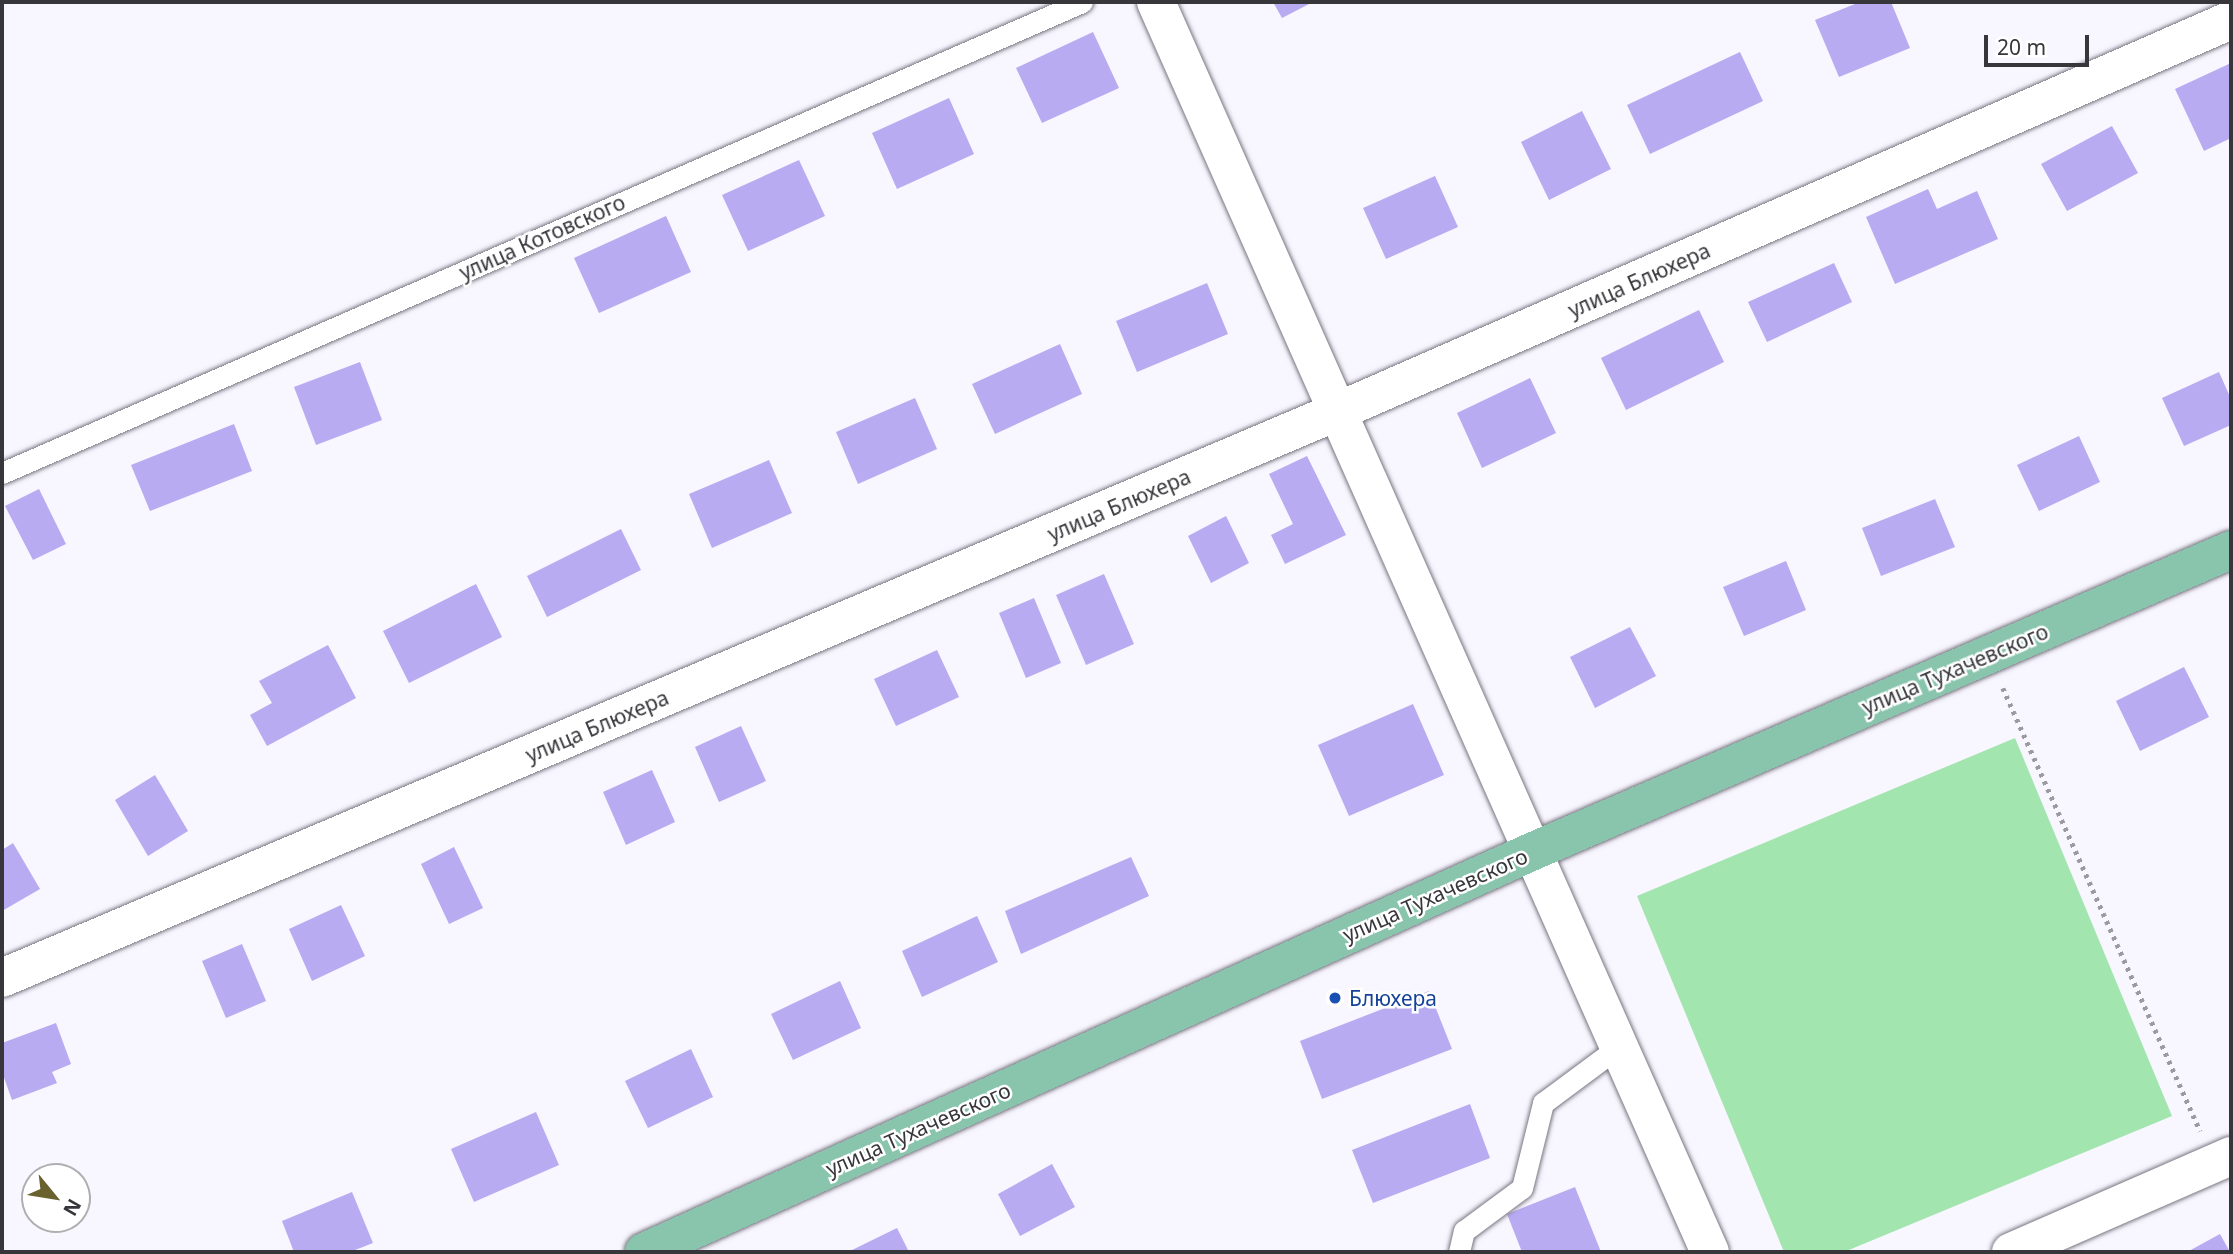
<!DOCTYPE html>
<meta charset="utf-8">
<style>
body{margin:0}
#map{position:relative;width:2233px;height:1254px;overflow:hidden;background:#f8f6fe;font-family:"Noto Sans",sans-serif}
div>[style]{position:absolute}
.green>*{inset:0;background:#a3e5ae}
.building>*{inset:0;background:#b9abf2}
.path>*{height:4.5px;margin-top:-2.25px;transform-origin:0;background:repeating-linear-gradient(90deg,#9c9aa1 0 3.5px,transparent 0 8.5px)}
.roads{filter:drop-shadow(0 0 2px #797682) drop-shadow(0 0 2px #797682)}
.service>*{height:21px;margin:-10.5px;padding:0 10.5px;transform-origin:10.5px;border-radius:10.5px;background:#fff}
.minor>*{height:38px;margin:-19px;padding:0 19px;transform-origin:19px;border-radius:19px;background:#fff}
.primary>*{height:38px;margin:-19px;padding:0 19px;transform-origin:19px;border-radius:19px;background:#88c5ac}
.dots>*{width:19px;height:19px;translate:-50% -50%;box-sizing:border-box;border:4px solid #fff;border-radius:50%}
span{translate:-50% -50%;white-space:nowrap;text-align:center;line-height:1.15;-webkit-text-stroke:5px #fff;paint-order:stroke}
.street-label{font-size:21px;color:#37363b}
.transit-label{font-size:21px;color:#164399}
.left{translate:0 -50%;text-align:left}
.frame{position:absolute;inset:0;border:4px solid #37363b;pointer-events:none}
.north{position:absolute;left:21px;top:1163px;width:70px;height:70px;box-sizing:border-box;background:#fff;border:2px solid #afafb1;border-radius:50%;rotate:120deg;font-size:19px;font-weight:700;line-height:28px;text-align:center;color:#37363b}
.north::after{content:'';display:block;margin:auto;width:24px;height:32px;background:#69622f;clip-path:polygon(50% 0,100% 100%,50% 72%,0 100%)}
.scale{position:absolute;left:1984px;top:35px;width:105px;height:32px;box-sizing:border-box;border:4px solid #37363b;border-top:0;padding-left:9px;font-size:21px;line-height:24px;white-space:nowrap;color:#37363b;-webkit-text-stroke:5px #fff;paint-order:stroke}
</style>
<div id="map">
<div class="green">
<i style="clip-path:polygon(2015px 738px,2172px 1116px,1844px 1252px,1784px 1252px,1637px 896px)"></i>
</div>
<div class="building">
<i style="clip-path:polygon(1273px 2px,1313px 2px,1282px 18px)"></i>
<i style="clip-path:polygon(1860px 2px,1891px 2px,1910px 48px,1839px 77px,1815px 20px)"></i>
<i style="clip-path:polygon(1093px 32px,1119px 88px,1042px 123px,1016px 68px)"></i>
<i style="clip-path:polygon(1740px 52px,1763px 101px,1650px 154px,1627px 105px)"></i>
<i style="clip-path:polygon(2231px 63px,2231px 138px,2204px 151px,2175px 89px)"></i>
<i style="clip-path:polygon(949px 98px,974px 154px,897px 189px,872px 133px)"></i>
<i style="clip-path:polygon(1582px 111px,1611px 169px,1549px 200px,1521px 142px)"></i>
<i style="clip-path:polygon(2112px 126px,2138px 173px,2067px 211px,2041px 164px)"></i>
<i style="clip-path:polygon(799px 160px,825px 216px,748px 251px,722px 195px)"></i>
<i style="clip-path:polygon(1435px 176px,1458px 227px,1386px 259px,1363px 208px)"></i>
<i style="clip-path:polygon(1928px 189px,1937px 209px,1977px 191px,1998px 239px,1895px 284px,1866px 217px)"></i>
<i style="clip-path:polygon(666px 216px,691px 272px,599px 313px,574px 258px)"></i>
<i style="clip-path:polygon(1834px 263px,1852px 302px,1767px 342px,1748px 302px)"></i>
<i style="clip-path:polygon(1207px 283px,1228px 334px,1137px 372px,1116px 321px)"></i>
<i style="clip-path:polygon(1699px 310px,1724px 362px,1626px 410px,1601px 358px)"></i>
<i style="clip-path:polygon(1060px 344px,1082px 394px,995px 434px,972px 384px)"></i>
<i style="clip-path:polygon(360px 362px,382px 420px,316px 445px,294px 387px)"></i>
<i style="clip-path:polygon(2219px 372px,2231px 399px,2231px 425px,2184px 446px,2162px 398px)"></i>
<i style="clip-path:polygon(1530px 378px,1556px 433px,1482px 468px,1457px 413px)"></i>
<i style="clip-path:polygon(915px 398px,937px 449px,858px 484px,836px 432px)"></i>
<i style="clip-path:polygon(234px 424px,252px 471px,150px 511px,131px 465px)"></i>
<i style="clip-path:polygon(2079px 436px,2100px 482px,2039px 511px,2017px 465px)"></i>
<i style="clip-path:polygon(1307px 456px,1346px 535px,1285px 564px,1271px 535px,1293px 524px,1269px 474px)"></i>
<i style="clip-path:polygon(769px 460px,792px 513px,712px 548px,689px 494px)"></i>
<i style="clip-path:polygon(39px 489px,66px 544px,33px 560px,5px 506px)"></i>
<i style="clip-path:polygon(1935px 499px,1955px 547px,1881px 576px,1862px 528px)"></i>
<i style="clip-path:polygon(1226px 516px,1249px 563px,1211px 583px,1188px 536px)"></i>
<i style="clip-path:polygon(621px 529px,641px 570px,547px 617px,527px 576px)"></i>
<i style="clip-path:polygon(1786px 561px,1806px 610px,1744px 636px,1723px 587px)"></i>
<i style="clip-path:polygon(1104px 574px,1134px 644px,1086px 665px,1056px 595px)"></i>
<i style="clip-path:polygon(476px 584px,502px 637px,409px 683px,383px 631px)"></i>
<i style="clip-path:polygon(1034px 598px,1061px 663px,1026px 678px,999px 613px)"></i>
<i style="clip-path:polygon(1630px 627px,1656px 676px,1595px 708px,1570px 657px)"></i>
<i style="clip-path:polygon(328px 645px,356px 698px,267px 746px,250px 715px,272px 703px,259px 681px)"></i>
<i style="clip-path:polygon(937px 650px,959px 697px,896px 726px,874px 679px)"></i>
<i style="clip-path:polygon(2184px 667px,2209px 717px,2140px 751px,2116px 701px)"></i>
<i style="clip-path:polygon(1413px 704px,1444px 775px,1349px 816px,1318px 745px)"></i>
<i style="clip-path:polygon(741px 726px,766px 781px,719px 802px,695px 747px)"></i>
<i style="clip-path:polygon(652px 770px,675px 822px,626px 845px,603px 792px)"></i>
<i style="clip-path:polygon(155px 775px,188px 831px,148px 856px,115px 800px)"></i>
<i style="clip-path:polygon(13px 843px,40px 889px,2px 911px,2px 850px)"></i>
<i style="clip-path:polygon(454px 847px,483px 908px,449px 924px,421px 864px)"></i>
<i style="clip-path:polygon(1131px 857px,1149px 896px,1021px 954px,1005px 911px)"></i>
<i style="clip-path:polygon(341px 905px,365px 956px,312px 981px,289px 929px)"></i>
<i style="clip-path:polygon(977px 916px,998px 962px,922px 997px,902px 951px)"></i>
<i style="clip-path:polygon(242px 944px,266px 1001px,226px 1018px,202px 961px)"></i>
<i style="clip-path:polygon(840px 981px,861px 1028px,793px 1060px,771px 1014px)"></i>
<i style="clip-path:polygon(1429px 991px,1452px 1049px,1322px 1099px,1300px 1041px)"></i>
<i style="clip-path:polygon(56px 1023px,71px 1064px,52px 1072px,57px 1083px,12px 1100px,2px 1072px,2px 1043px)"></i>
<i style="clip-path:polygon(691px 1049px,713px 1097px,648px 1128px,625px 1081px)"></i>
<i style="clip-path:polygon(1470px 1104px,1490px 1158px,1373px 1203px,1352px 1150px)"></i>
<i style="clip-path:polygon(536px 1112px,559px 1165px,474px 1202px,451px 1149px)"></i>
<i style="clip-path:polygon(1052px 1164px,1075px 1207px,1020px 1236px,998px 1194px)"></i>
<i style="clip-path:polygon(1575px 1187px,1601px 1252px,1522px 1252px,1507px 1214px)"></i>
<i style="clip-path:polygon(352px 1192px,373px 1243px,350px 1252px,294px 1252px,282px 1221px)"></i>
<i style="clip-path:polygon(897px 1228px,909px 1252px,848px 1252px)"></i>
<i style="clip-path:polygon(2220px 1234px,2230px 1252px,2187px 1252px)"></i>
</div>
<div class="path">
<i style="left:2003px;top:688px;width:485px;rotate:66deg"></i>
</div>
<div class="roads">
<div class="service">
<i style="left:2px;top:473px;width:1178px;rotate:-23.56deg"></i>
<i style="left:1459px;top:1252px;width:22px;rotate:-77deg"></i>
<i style="left:1464px;top:1231px;width:72px;rotate:-36.6deg"></i>
<i style="left:1522px;top:1188px;width:88px;rotate:-76.1deg"></i>
<i style="left:1543px;top:1103px;width:97px;rotate:-36.6deg"></i>
</div>
<div class="minor">
<i style="left:1156px;top:2px;width:1367px;rotate:66.1deg"></i>
<i style="left:2px;top:978px;width:1447px;rotate:-22.99deg"></i>
<i style="left:1334px;top:413px;width:979px;rotate:-23.66deg"></i>
<i style="left:2011px;top:1252px;width:240px;rotate:-23.6deg"></i>
</div>
<div class="primary">
<i style="left:644px;top:1252px;width:973px;rotate:-24.27deg"></i>
<i style="left:1531px;top:852px;width:762px;rotate:-23.34deg"></i>
</div>
</div>
<div class="dots">
<i style="left:1335px;top:998px;background:#1a4fb4"></i>
</div>
<div class="street-label">
<span style="left:542px;top:237px;rotate:-24deg">улица Котовского</span>
<span style="left:1639px;top:280px;rotate:-24deg">улица Блюхера</span>
<span style="left:1119px;top:505px;rotate:-23deg">улица Блюхера</span>
<span style="left:1955px;top:669px;rotate:-23deg">улица Тухачевского</span>
<span style="left:597px;top:726px;rotate:-23deg">улица Блюхера</span>
<span style="left:1435px;top:895px;rotate:-24deg">улица Тухачевского</span>
<span style="left:918px;top:1129px;rotate:-24deg">улица Тухачевского</span>
</div>
<div class="transit-label">
<span class="left" style="left:1349px;top:998px">Блюхера</span>
</div>
<div class="frame"></div>
<div class="north">N</div>
<div class="scale">20 m</div>
</div>
